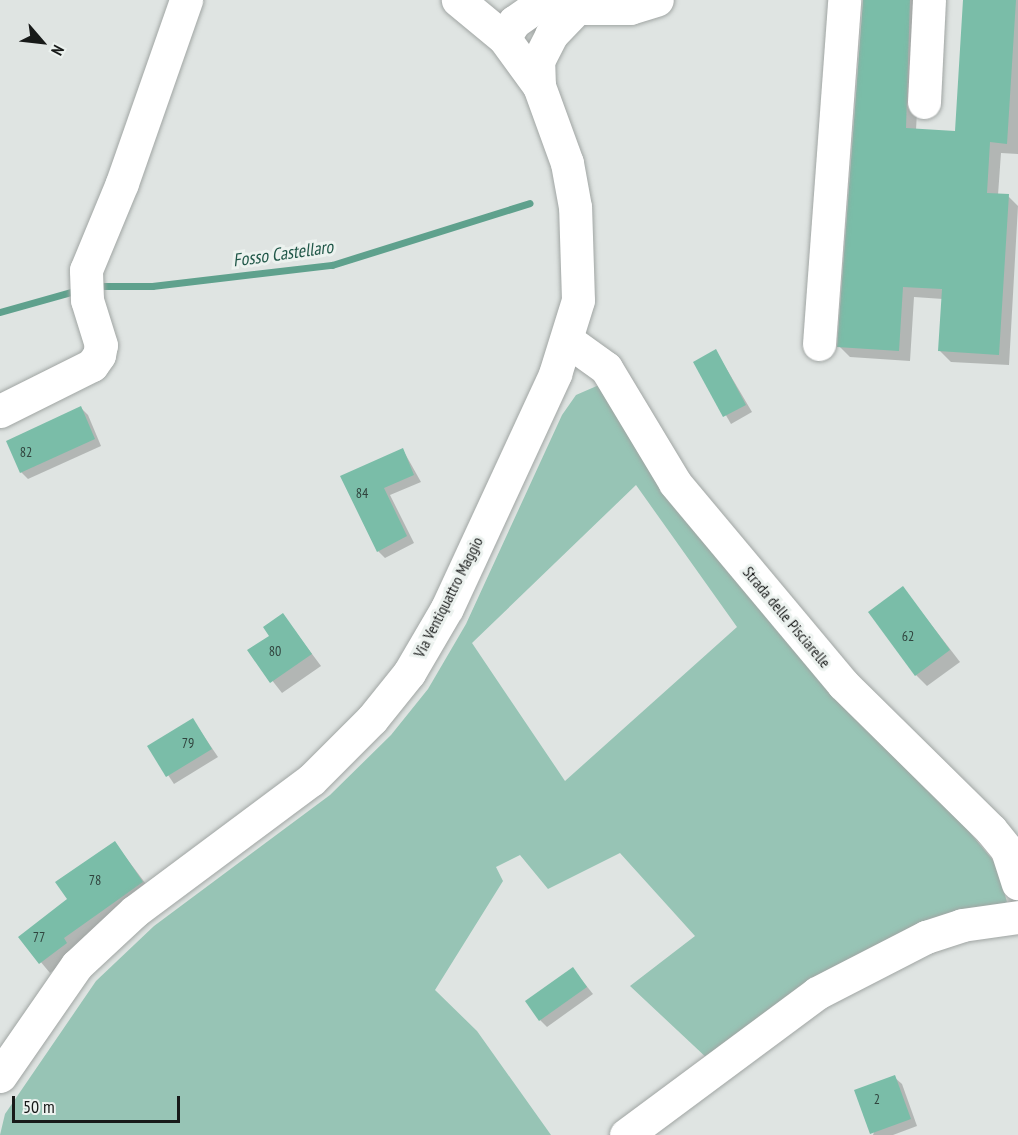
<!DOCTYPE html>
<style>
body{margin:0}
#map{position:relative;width:1018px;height:1135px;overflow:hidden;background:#dfe4e2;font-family:"PT Sans Narrow",sans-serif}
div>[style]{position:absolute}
.green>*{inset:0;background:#97c4b5}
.shadow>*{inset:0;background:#0003}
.stream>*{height:7px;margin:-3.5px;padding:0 3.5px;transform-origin:3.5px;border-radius:3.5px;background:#5fa18d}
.building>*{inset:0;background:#7abda8}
.roads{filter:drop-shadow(0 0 2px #a0a5a3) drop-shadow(0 0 2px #a0a5a3)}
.minor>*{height:33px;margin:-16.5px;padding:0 16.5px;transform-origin:16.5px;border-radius:16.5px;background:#fff}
.major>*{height:33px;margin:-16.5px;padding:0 16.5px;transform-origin:16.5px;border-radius:16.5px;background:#fff}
span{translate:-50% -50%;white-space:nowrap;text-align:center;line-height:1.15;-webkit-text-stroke:6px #ecf2ef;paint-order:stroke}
.number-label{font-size:14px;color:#30433d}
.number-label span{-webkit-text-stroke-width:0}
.street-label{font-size:16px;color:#181a19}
.water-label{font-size:18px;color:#205748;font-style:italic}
.north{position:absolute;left:12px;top:12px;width:60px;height:60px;-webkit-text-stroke:4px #ecf2ef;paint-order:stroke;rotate:118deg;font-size:16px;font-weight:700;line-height:24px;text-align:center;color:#181a19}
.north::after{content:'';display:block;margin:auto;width:21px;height:27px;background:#181a19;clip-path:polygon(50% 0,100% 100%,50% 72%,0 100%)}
.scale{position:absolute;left:12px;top:1096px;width:168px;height:27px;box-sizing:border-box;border:3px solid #181a19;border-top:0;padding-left:8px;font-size:18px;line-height:21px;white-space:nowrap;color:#181a19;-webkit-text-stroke:4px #ecf2ef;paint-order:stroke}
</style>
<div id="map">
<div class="green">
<i style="clip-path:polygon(evenodd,599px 385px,666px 498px,835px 699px,966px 828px,996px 864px,1007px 902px,709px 1060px,630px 986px,695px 936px,620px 853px,548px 889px,520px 855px,496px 867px,503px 881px,435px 990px,477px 1031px,551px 1135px,0 1135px,5px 1114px,96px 981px,154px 926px,330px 795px,391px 735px,428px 689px,466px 624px,562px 415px,576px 395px,599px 385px,636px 485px,737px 627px,565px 781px,472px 643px,636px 485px)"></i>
</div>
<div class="shadow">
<i style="clip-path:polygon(864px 0,923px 0,916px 130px,956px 132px,964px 0,1018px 0,1018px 154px,1001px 153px,998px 195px,1008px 196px,1018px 206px,1009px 365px,951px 362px,940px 351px,943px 299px,914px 297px,910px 361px,850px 357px,839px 346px)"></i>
<i style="clip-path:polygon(716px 351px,752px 412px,731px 424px,695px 362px)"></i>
<i style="clip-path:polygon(81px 408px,88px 415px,101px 446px,28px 479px,21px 472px)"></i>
<i style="clip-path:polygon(403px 450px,421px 482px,390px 495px,414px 543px,385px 558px,378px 551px,343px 477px)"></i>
<i style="clip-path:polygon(903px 588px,960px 662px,927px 686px,916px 675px)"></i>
<i style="clip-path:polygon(283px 615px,321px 666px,282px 693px,249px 651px,271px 636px)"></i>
<i style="clip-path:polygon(193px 720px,218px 757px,174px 784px,149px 746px)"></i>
<i style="clip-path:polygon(115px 843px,152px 892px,50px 973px,20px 937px,69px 900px)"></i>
<i style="clip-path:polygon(573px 969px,593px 994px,547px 1027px,540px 1020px)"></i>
<i style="clip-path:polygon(894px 1077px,902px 1084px,917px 1126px,893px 1135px,873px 1135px)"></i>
</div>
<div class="stream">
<i style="left:104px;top:286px;width:48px"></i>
<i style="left:152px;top:286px;width:181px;rotate:-6.7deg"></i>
<i style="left:332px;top:265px;width:207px;rotate:-17.4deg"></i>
<i style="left:0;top:312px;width:77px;rotate:-15.8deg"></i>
</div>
<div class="building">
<i style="clip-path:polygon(863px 0,910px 0,906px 128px,955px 131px,963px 0,1016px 0,1007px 144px,990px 142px,987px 193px,1009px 194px,999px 355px,938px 351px,942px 289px,903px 287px,899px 351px,837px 347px)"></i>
<i style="clip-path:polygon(716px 349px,746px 405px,723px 417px,693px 362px)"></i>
<i style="clip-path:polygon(81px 406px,95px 439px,20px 473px,6px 441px)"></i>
<i style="clip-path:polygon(403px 448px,414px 475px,384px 488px,407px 536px,377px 552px,340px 476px)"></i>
<i style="clip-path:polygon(903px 586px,950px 650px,915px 676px,868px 612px)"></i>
<i style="clip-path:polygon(283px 613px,312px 654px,270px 683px,247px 650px,269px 636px,263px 627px)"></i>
<i style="clip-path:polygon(193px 718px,212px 749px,166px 777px,147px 746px)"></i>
<i style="clip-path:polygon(115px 841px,143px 882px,64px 938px,67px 943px,39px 964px,18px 937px,67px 899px,55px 882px)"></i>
<i style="clip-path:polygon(573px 967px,587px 987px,539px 1021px,525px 1001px)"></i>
<i style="clip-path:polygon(895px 1075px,911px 1119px,870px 1134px,854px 1090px)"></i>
</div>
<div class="roads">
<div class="minor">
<i style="left:542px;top:0;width:36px;rotate:13deg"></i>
<i style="left:577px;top:8px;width:53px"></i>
<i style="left:630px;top:8px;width:28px;rotate:-17deg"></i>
<i style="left:504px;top:38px;width:19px;rotate:-58deg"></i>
<i style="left:514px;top:22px;width:38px;rotate:-35deg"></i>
<i style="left:539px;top:86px;width:25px;rotate:-92deg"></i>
<i style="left:538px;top:61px;width:29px;rotate:-63deg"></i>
<i style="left:551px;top:35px;width:37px;rotate:-46deg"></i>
<i style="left:924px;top:102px;width:102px;rotate:-87.2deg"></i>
<i style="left:567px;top:340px;width:48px;rotate:35.7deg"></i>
<i style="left:606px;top:368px;width:134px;rotate:59deg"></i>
<i style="left:675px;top:483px;width:262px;rotate:50.1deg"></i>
<i style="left:843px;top:684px;width:208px;rotate:44.6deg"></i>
<i style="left:991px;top:830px;width:26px;rotate:51deg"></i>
<i style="left:1007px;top:850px;width:35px;rotate:72deg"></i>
<i style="left:819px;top:344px;width:345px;rotate:-85.8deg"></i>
<i style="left:0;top:411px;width:103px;rotate:-26.6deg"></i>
<i style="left:92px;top:365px;width:12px;rotate:-55deg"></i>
<i style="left:99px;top:355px;width:10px;rotate:-79deg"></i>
<i style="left:101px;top:345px;width:47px;rotate:-107.3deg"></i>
<i style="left:87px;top:300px;width:30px;rotate:-92deg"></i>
<i style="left:86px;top:270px;width:94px;rotate:-67.5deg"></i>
<i style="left:122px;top:183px;width:194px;rotate:-70.7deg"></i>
<i style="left:626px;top:1135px;width:238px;rotate:-36.6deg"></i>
<i style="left:817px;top:993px;width:123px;rotate:-27.2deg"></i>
<i style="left:926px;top:937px;width:38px;rotate:-18deg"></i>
<i style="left:962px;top:925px;width:57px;rotate:-8.1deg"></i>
</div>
<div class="major">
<i style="left:0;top:1076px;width:135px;rotate:-55.3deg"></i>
<i style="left:77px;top:965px;width:79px;rotate:-43deg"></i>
<i style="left:135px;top:911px;width:219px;rotate:-36.7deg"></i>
<i style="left:311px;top:780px;width:86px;rotate:-45deg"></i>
<i style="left:372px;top:719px;width:59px;rotate:-51.2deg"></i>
<i style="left:409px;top:673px;width:75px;rotate:-59.7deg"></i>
<i style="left:447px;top:608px;width:258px;rotate:-65.2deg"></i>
<i style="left:555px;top:374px;width:77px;rotate:-72.7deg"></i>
<i style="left:578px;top:300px;width:93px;rotate:-91.8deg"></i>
<i style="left:575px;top:207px;width:45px;rotate:-100.3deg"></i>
<i style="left:567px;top:163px;width:82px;rotate:-110deg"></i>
<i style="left:539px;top:86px;width:59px;rotate:-126.1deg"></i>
<i style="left:504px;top:38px;width:60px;rotate:-140.4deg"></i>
</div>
</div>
<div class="number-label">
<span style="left:26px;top:452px">82</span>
<span style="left:362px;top:493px">84</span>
<span style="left:908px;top:636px">62</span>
<span style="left:275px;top:651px">80</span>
<span style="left:188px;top:743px">79</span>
<span style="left:95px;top:880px">78</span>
<span style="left:39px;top:937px">77</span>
<span style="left:877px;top:1099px">2</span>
</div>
<div class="street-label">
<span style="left:448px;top:597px;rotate:-63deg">Via Ventiquattro Maggio</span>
<span style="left:787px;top:617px;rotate:50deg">Strada delle Pisciarelle</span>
</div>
<div class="water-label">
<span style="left:283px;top:254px;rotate:-8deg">Fosso Castellaro</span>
</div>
<div class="north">N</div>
<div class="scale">50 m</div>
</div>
